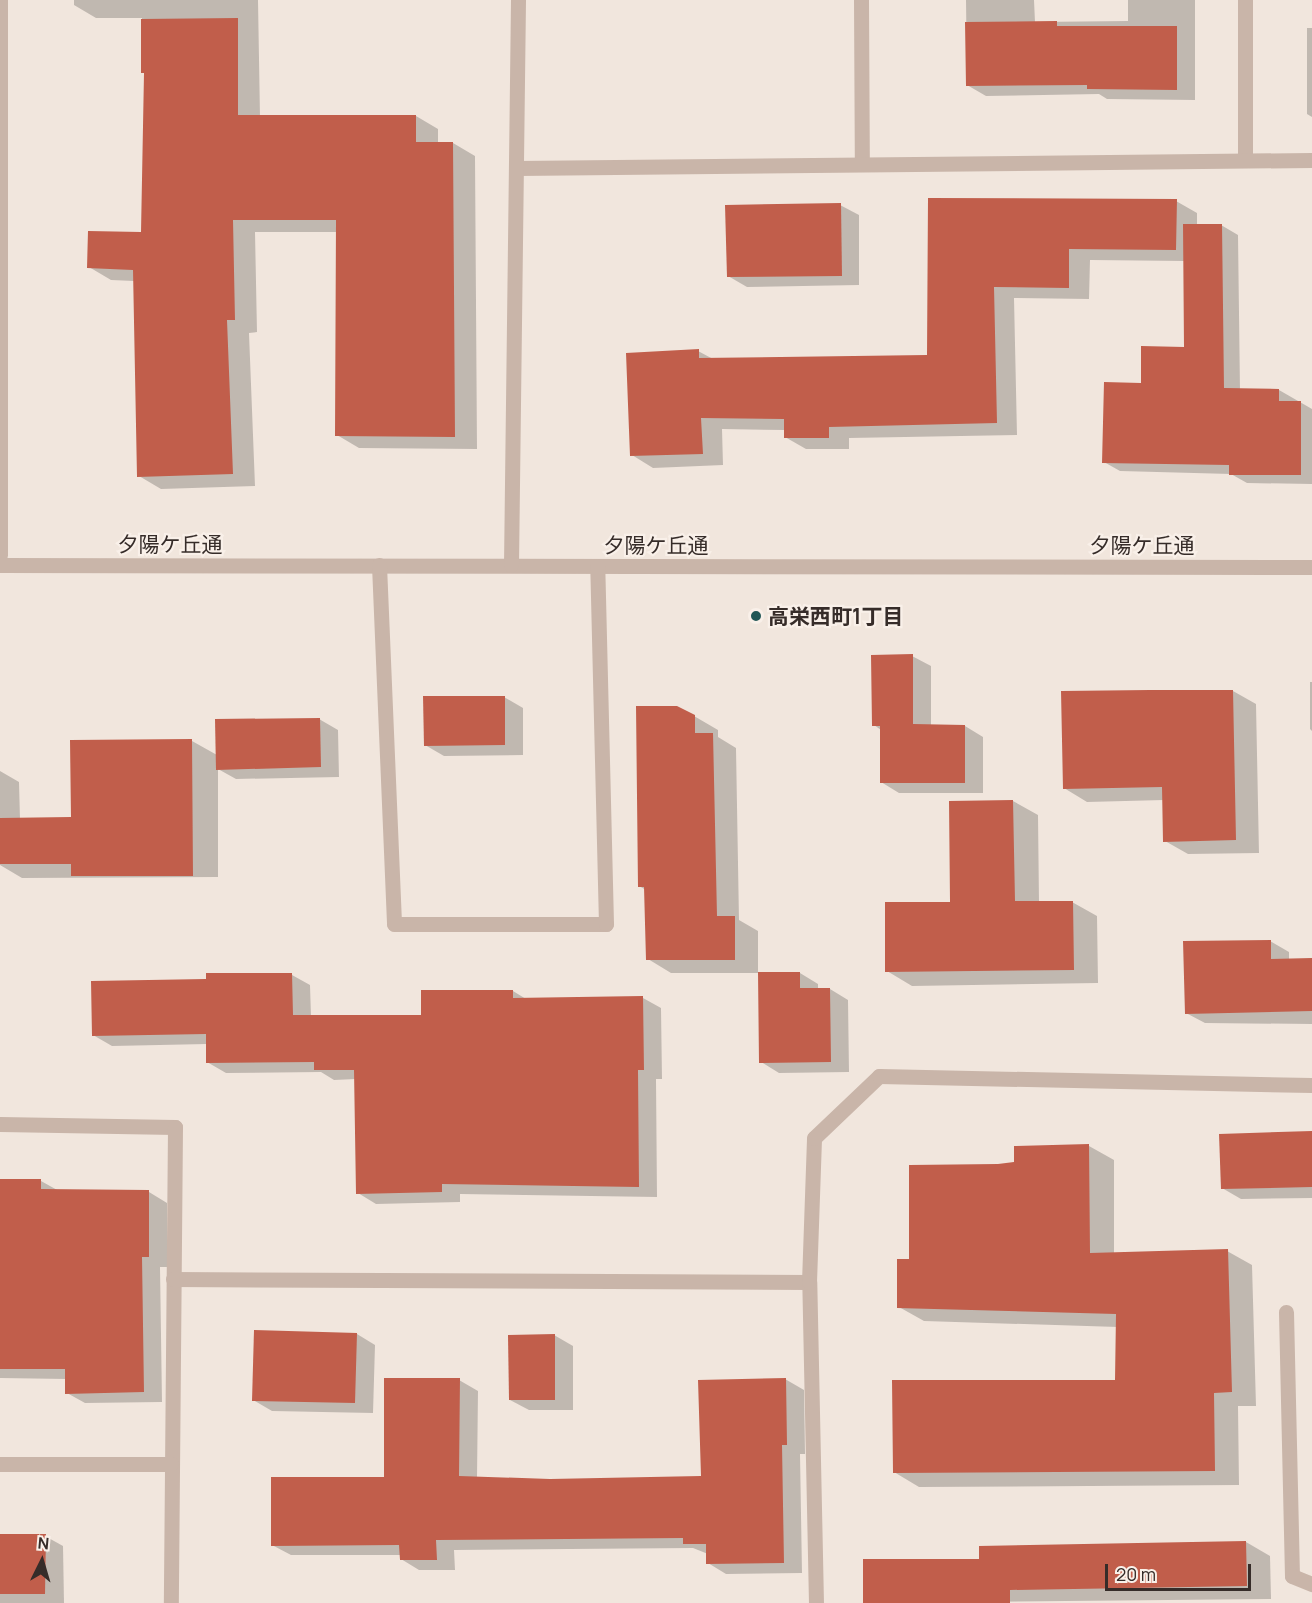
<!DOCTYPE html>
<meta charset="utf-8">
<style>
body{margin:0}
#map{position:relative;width:1312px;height:1603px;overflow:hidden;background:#f1e6dd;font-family:Manrope,"Noto Sans JP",sans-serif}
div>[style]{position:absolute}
.shadow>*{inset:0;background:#0003}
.building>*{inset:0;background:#c15e4b}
.minor>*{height:15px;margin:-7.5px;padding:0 7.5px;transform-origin:7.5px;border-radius:7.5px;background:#c9b5a9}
.dots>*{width:16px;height:16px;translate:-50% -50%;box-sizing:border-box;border:3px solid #f9f0e9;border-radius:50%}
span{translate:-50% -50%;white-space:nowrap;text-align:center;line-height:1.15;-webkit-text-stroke:4.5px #f9f0e9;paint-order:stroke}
.street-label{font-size:21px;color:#362c29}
.poi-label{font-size:21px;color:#362c29;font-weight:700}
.left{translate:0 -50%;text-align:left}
.north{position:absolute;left:12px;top:1531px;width:60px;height:60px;-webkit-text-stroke:4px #f9f0e9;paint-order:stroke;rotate:5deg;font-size:16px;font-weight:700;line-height:24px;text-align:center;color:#362c29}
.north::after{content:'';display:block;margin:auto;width:21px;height:27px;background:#362c29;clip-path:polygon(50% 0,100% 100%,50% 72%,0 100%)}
.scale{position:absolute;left:1105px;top:1564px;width:146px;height:27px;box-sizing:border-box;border:3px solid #362c29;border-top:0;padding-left:8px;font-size:18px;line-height:21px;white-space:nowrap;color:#362c29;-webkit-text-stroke:4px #f9f0e9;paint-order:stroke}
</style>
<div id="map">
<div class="shadow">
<i style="clip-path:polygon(74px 0,258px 0,260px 117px,416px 116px,438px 129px,438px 143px,453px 143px,475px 156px,477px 449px,359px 448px,337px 435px,337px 232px,255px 232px,257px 332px,249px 333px,255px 486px,161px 489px,139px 476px,134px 281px,111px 280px,89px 267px,142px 233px,146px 74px,142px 72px,142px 18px,96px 18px,74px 5px)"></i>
<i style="clip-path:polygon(966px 0,1034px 0,1035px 22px,1128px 21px,1128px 0,1195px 0,1195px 100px,1107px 99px,1099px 94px,986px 96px,967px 85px)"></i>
<i style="clip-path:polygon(1307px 28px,1312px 28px,1312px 117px,1307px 114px)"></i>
<i style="clip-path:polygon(929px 199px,1176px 201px,1197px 213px,1197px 225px,1221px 225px,1238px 235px,1240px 390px,1279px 390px,1312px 409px,1312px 484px,1247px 483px,1231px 474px,1120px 471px,1104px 462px,1142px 385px,1186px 348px,1185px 261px,1090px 260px,1089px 299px,1014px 298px,1017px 435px,849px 438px,849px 449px,806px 449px,785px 437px,785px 430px,722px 429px,723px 465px,653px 468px,632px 455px,698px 351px,713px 359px,928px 356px)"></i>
<i style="clip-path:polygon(840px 205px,859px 215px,859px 285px,747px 287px,728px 276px)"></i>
<i style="clip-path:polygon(912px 656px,931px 666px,931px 726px,965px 726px,983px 737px,983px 793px,899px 793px,881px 782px,881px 730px,874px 725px)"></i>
<i style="clip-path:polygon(1310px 682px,1312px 682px,1312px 731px,1310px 729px)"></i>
<i style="clip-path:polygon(1233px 691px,1256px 704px,1259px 853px,1188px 854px,1165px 841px,1164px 800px,1087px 802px,1064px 788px)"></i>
<i style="clip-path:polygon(504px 697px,523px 708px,523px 755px,444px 756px,425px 745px)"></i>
<i style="clip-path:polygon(694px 716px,718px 730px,718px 737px,736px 748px,739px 920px,758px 931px,758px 973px,671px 973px,648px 959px,646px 890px,639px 886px)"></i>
<i style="clip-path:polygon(319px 719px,338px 730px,339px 777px,236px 779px,218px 769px,218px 877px,22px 878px,0 865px,0 771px,19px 782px,20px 819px,72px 819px,192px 741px,217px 755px)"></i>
<i style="clip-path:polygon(1013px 801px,1038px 815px,1039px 902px,1072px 902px,1097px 916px,1098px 983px,912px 986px,887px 971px,952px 903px,950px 803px)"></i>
<i style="clip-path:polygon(1270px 941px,1289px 952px,1289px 960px,1312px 960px,1312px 1024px,1205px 1023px,1186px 1013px)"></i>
<i style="clip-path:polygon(800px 973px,818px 984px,818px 989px,830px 989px,848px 1000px,849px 1072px,779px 1073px,761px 1062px)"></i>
<i style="clip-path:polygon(292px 975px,310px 985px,311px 1017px,422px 1017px,513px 991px,526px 999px,643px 998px,661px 1008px,662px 1079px,656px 1079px,657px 1197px,460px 1194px,460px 1202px,376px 1204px,358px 1193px,356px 1079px,334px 1080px,321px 1072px,226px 1073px,207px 1062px,207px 1044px,112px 1046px,93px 1035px,207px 980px)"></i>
<i style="clip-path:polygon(1312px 1134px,1312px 1198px,1241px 1199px,1222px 1188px)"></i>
<i style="clip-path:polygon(1089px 1146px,1114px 1160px,1114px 1254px,1227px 1251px,1252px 1265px,1256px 1406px,1238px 1406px,1239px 1485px,919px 1487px,894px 1472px,1117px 1381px,1118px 1327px,924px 1321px,899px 1307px,910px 1261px,998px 1166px)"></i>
<i style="clip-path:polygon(0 1181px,41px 1181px,59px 1191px,149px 1192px,167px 1203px,167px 1267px,160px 1267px,162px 1402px,85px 1403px,67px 1393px,66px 1379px,0 1378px)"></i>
<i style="clip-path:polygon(357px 1334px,375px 1345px,373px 1413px,272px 1411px,253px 1400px)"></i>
<i style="clip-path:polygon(554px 1335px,573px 1346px,573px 1410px,529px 1410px,510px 1400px)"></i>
<i style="clip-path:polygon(785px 1379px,804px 1390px,805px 1454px,800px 1454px,802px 1573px,726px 1574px,708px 1563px,708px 1554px,693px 1548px,454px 1550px,455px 1570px,419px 1570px,401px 1559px,401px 1555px,291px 1555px,272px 1545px,386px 1478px,459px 1380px,478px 1391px,477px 1478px,550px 1480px,703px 1478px)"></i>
<i style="clip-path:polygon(0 1536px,45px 1536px,63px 1546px,64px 1603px,0 1603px)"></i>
<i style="clip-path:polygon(1246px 1542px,1270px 1556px,1271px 1599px,865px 1603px)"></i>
</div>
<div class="building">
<i style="clip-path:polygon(238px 18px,238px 115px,416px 115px,416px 142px,453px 142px,455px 437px,335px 436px,336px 220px,233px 220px,235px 320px,227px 320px,233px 474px,137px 477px,133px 270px,87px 268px,88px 231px,141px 232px,144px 73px,141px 73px,141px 19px)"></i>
<i style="clip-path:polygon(1057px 21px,1057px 26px,1177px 26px,1177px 90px,1087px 89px,1087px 85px,966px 86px,965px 22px)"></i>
<i style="clip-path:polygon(928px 198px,1177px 199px,1176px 250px,1069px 249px,1069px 288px,994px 287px,997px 423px,829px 427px,829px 438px,784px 438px,784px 419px,701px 418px,703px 454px,630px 456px,626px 353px,699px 349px,699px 358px,927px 355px)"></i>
<i style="clip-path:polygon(841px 203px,842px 276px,727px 277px,725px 205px)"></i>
<i style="clip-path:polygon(1183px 224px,1222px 224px,1224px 388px,1279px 389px,1279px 401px,1301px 401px,1301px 475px,1229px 475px,1229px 465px,1102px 463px,1104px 382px,1141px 383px,1141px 346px,1184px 347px)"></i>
<i style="clip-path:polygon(913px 654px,913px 724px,965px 725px,965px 783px,880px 783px,880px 726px,872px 726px,871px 655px)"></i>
<i style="clip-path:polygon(1150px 690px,1233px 690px,1236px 840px,1163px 842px,1162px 787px,1063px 789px,1061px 691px)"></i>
<i style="clip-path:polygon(423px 696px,505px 696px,505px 745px,424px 746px)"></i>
<i style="clip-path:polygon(636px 706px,677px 706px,695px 715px,695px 733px,713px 733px,717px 916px,735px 916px,735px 960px,646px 960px,644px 887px,638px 887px)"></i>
<i style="clip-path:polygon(320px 718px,321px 767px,216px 770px,215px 719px)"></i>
<i style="clip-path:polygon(192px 739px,193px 876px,71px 876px,71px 864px,0 864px,0 818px,71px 817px,70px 740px)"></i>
<i style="clip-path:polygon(1013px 800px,1015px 901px,1073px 901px,1074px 970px,885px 972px,885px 902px,950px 902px,949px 801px)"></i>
<i style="clip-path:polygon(1271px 940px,1271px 959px,1312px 958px,1312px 1011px,1185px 1014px,1183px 941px)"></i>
<i style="clip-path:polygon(758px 972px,800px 972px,800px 988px,830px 988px,831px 1062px,759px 1063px)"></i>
<i style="clip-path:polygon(206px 973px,292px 973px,293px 1015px,421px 1015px,421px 990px,513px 990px,513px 998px,643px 996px,644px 1070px,638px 1070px,639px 1187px,442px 1184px,442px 1192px,356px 1194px,354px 1070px,314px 1070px,314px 1062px,206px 1063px,206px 1034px,92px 1036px,91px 981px,206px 979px)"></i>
<i style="clip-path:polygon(1312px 1131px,1312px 1187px,1221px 1189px,1219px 1134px)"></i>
<i style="clip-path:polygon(1089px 1144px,1090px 1253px,1228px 1249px,1232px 1392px,1214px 1393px,1215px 1471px,893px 1473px,892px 1380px,1115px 1380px,1116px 1314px,897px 1308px,897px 1259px,909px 1259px,909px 1165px,998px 1164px,1014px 1162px,1014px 1146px)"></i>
<i style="clip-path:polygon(0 1179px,41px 1179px,41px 1189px,149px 1190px,149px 1257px,142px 1257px,144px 1392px,65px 1394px,65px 1369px,0 1369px)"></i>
<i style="clip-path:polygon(254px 1330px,357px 1333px,355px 1403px,252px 1401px)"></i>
<i style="clip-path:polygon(555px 1334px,555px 1400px,509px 1400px,508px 1335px)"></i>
<i style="clip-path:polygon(384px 1378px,460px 1378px,459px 1476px,550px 1479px,701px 1476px,698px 1380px,786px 1378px,787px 1445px,782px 1445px,784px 1563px,706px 1564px,706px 1544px,683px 1544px,683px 1538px,436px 1540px,437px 1560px,400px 1560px,399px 1545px,271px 1546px,271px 1477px,384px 1477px)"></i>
<i style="clip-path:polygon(0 1534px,46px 1534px,45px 1594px,0 1594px)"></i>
<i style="clip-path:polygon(1246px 1541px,1247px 1586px,1010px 1590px,1010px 1603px,863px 1603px,863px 1559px,979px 1559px,979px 1546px)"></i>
</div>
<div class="minor">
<i style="left:861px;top:0;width:164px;rotate:89.7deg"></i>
<i style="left:1245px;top:0;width:160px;rotate:90deg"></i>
<i style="left:517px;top:168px;width:795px;rotate:-0.58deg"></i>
<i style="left:0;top:555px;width:555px;rotate:-90deg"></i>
<i style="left:0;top:565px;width:1312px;rotate:0.09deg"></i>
<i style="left:379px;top:565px;width:359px;rotate:87.6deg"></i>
<i style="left:394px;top:924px;width:212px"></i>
<i style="left:606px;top:924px;width:358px;rotate:-91.4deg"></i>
<i style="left:511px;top:565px;width:565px;rotate:-89.29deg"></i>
<i style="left:0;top:1124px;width:175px;rotate:1deg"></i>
<i style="left:175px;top:1127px;width:476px;rotate:90.5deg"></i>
<i style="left:173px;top:1279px;width:636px;rotate:0.27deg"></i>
<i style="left:1286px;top:1312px;width:264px;rotate:88.7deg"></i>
<i style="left:1292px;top:1576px;width:22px;rotate:22deg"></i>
<i style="left:0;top:1464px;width:171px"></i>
<i style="left:816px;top:1603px;width:321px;rotate:-91.2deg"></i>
<i style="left:809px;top:1282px;width:144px;rotate:-88deg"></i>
<i style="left:814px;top:1138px;width:90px;rotate:-43.6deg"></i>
<i style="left:879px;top:1076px;width:433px;rotate:1.2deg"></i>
</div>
<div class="dots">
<i style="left:756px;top:616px;background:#205655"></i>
</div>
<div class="street-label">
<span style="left:170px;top:544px">夕陽ケ丘通</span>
<span style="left:656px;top:545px">夕陽ケ丘通</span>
<span style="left:1142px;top:545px">夕陽ケ丘通</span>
</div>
<div class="poi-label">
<span class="left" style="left:768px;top:616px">高栄西町1丁目</span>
</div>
<div class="north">N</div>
<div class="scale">20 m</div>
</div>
